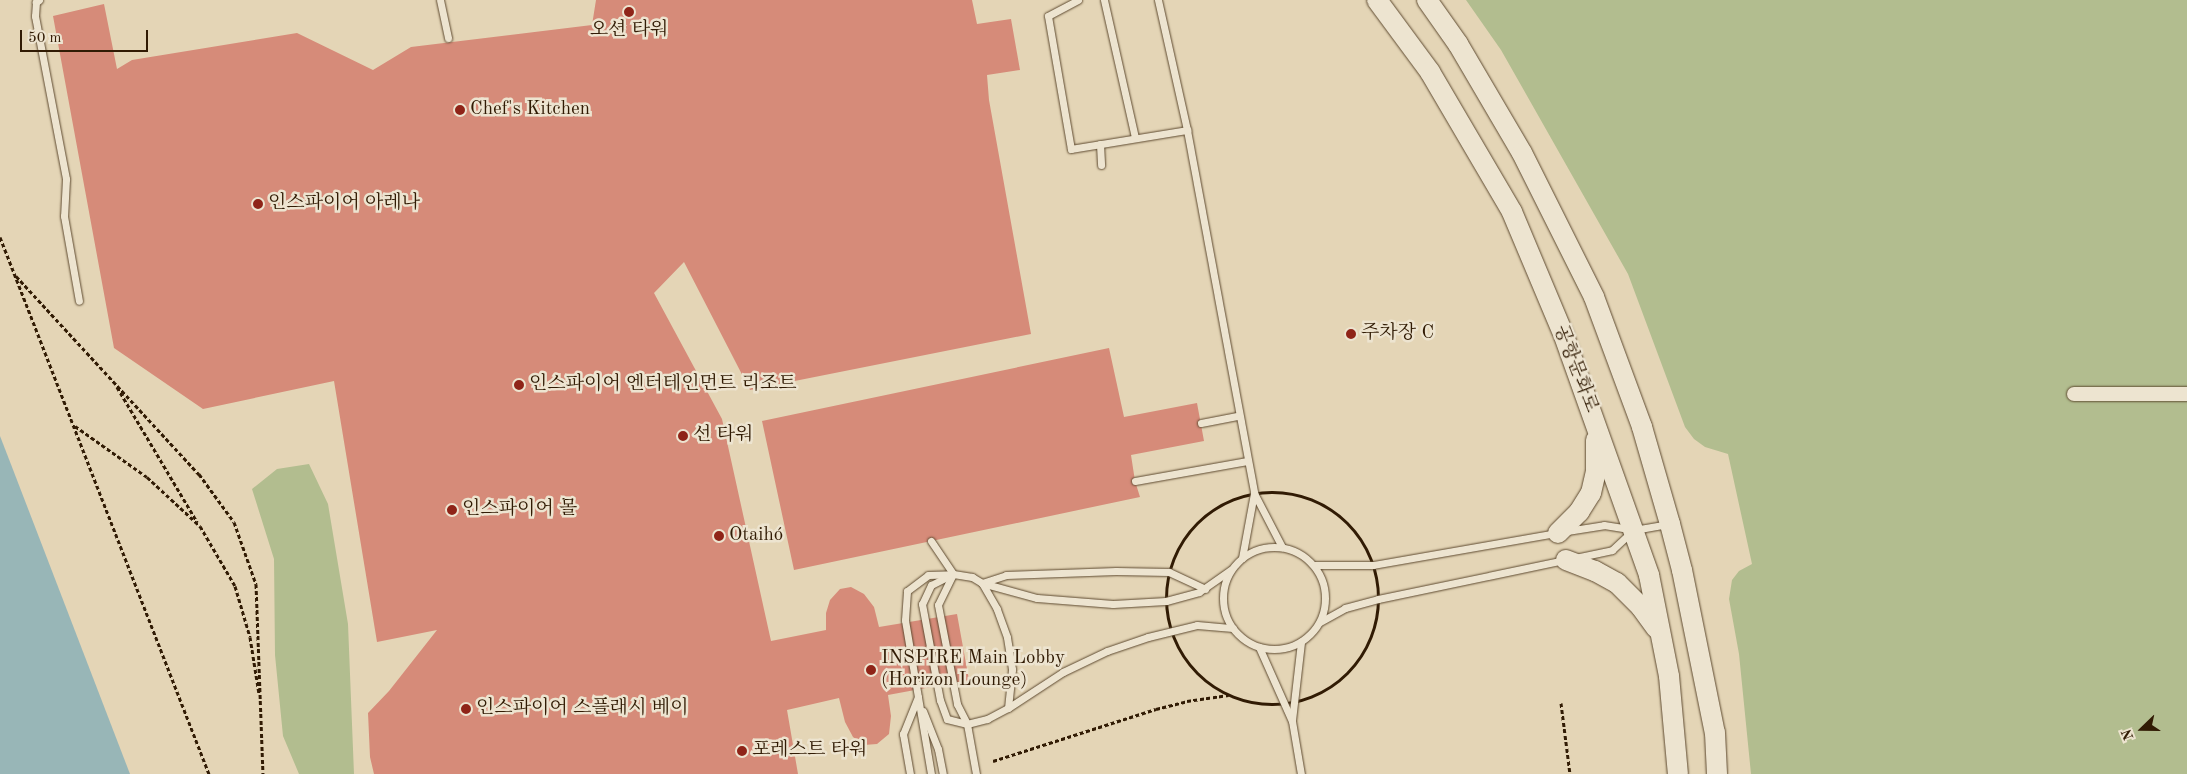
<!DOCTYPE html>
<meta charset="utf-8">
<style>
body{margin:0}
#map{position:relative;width:2187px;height:774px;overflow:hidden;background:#e4d5b6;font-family:"Old Standard TT","Noto Serif KR",serif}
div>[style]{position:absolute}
.green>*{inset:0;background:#b2bd8f}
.water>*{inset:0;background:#98b6b7}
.building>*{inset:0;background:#d68b79}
.path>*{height:3px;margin-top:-1.5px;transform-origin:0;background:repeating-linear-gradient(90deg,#311b04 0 4px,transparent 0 6.5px)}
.path>.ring{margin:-1.5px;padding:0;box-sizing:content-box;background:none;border:3px solid #311b04;border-radius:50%}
.roads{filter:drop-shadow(0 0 1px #5e4a30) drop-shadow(0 0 1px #5e4a30)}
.lane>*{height:7px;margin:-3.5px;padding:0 3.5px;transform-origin:3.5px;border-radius:3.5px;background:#ede4d0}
.lane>.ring{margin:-3.5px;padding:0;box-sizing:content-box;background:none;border:7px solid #ede4d0;border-radius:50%}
.street>*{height:14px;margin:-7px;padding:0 7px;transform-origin:7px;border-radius:7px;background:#ede4d0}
.secondary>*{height:20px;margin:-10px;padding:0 10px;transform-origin:10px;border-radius:10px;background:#ede4d0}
.dots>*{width:14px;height:14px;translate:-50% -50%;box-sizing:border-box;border:2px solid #ede4d0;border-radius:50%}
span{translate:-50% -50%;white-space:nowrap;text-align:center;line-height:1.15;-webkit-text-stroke:5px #ede4d0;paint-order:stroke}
.poi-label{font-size:19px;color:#311b04}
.left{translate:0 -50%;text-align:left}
.street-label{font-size:19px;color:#311b04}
.north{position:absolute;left:2117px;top:704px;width:50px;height:50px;-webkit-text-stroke:4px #ede4d0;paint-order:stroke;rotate:248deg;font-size:14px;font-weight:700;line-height:20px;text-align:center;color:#311b04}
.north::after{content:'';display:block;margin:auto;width:18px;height:22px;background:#311b04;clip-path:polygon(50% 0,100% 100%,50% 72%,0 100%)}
.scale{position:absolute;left:20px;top:30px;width:128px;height:22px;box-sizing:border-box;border:2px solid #311b04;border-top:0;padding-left:6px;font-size:15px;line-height:18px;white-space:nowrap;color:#311b04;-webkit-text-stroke:4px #ede4d0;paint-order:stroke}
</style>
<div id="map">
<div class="green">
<i style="clip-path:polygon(1466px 0,2187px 0,2187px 774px,1751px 774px,1739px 654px,1729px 599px,1732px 580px,1739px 571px,1752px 564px,1728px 454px,1705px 447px,1694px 439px,1685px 427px,1628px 274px,1501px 50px)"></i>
<i style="clip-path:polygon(309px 464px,328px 504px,348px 624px,354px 774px,299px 774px,283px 736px,275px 655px,274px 559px,252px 489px,277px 469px)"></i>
</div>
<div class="water">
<i style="clip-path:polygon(0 436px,12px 467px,130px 774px,0 774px)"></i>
</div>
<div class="building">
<i style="clip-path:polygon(596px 0,972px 0,977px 24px,1011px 19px,1020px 70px,987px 75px,989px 100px,1031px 334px,750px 390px,684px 262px,654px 293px,722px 419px,771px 641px,826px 630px,826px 613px,830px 600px,840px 589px,851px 587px,864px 594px,874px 607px,879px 627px,957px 614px,969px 680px,888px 695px,891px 716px,889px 734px,877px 744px,864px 745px,853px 737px,845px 722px,839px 698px,787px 710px,798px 774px,374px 774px,370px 757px,368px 713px,389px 691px,437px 630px,377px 642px,334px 381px,203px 409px,114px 348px,53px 16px,104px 4px,117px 69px,132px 60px,297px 33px,373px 70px,411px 47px,592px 25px)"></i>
<i style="clip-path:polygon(1109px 348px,1124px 417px,1197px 403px,1204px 441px,1131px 455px,1135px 481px,1140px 497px,794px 570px,762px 421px)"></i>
</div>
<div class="path">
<i style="left:0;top:237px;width:576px;rotate:68.73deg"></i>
<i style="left:16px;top:276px;width:270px;rotate:47.3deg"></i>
<i style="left:199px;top:474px;width:59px;rotate:53.9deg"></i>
<i style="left:234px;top:522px;width:66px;rotate:70.5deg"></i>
<i style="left:256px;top:584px;width:190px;rotate:87.9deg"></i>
<i style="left:117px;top:387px;width:157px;rotate:59.3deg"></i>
<i style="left:75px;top:426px;width:88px;rotate:35.3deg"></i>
<i style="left:147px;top:477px;width:72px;rotate:42.8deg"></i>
<i style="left:200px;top:526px;width:69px;rotate:59.7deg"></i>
<i style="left:235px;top:586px;width:53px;rotate:73.6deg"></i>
<i style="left:250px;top:637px;width:58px;rotate:81deg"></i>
<i class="ring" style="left:1166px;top:492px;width:209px;height:209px"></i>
<i style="left:1561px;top:703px;width:72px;rotate:82.8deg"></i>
<i style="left:993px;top:761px;width:171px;rotate:-17.7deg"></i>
<i style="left:1156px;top:709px;width:32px;rotate:-14deg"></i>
<i style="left:1187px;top:701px;width:42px;rotate:-8.1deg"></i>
</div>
<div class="roads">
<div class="lane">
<i style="left:39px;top:0;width:4px;rotate:146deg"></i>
<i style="left:36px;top:2px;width:14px;rotate:94deg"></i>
<i style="left:35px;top:16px;width:166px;rotate:79.2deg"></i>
<i style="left:66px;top:179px;width:37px;rotate:93deg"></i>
<i style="left:64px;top:216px;width:86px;rotate:80deg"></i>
<i style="left:440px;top:0;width:39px;rotate:78deg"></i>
<i style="left:1078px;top:0;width:34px;rotate:152deg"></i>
<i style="left:1048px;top:16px;width:135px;rotate:80.2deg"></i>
<i style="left:1071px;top:149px;width:118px;rotate:-9.3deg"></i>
<i style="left:1104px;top:0;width:141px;rotate:77.3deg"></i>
<i style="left:1158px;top:0;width:133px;rotate:77.4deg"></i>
<i style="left:1187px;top:130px;width:369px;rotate:79.5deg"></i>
<i style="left:1254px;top:493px;width:61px;rotate:62.6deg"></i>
<i style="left:1100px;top:144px;width:21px;rotate:87deg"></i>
<i style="left:1201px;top:423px;width:38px;rotate:-11deg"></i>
<i style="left:1135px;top:481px;width:114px;rotate:-10.1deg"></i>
<i style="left:1567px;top:531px;width:37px;rotate:-9deg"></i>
<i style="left:1604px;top:525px;width:30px;rotate:9deg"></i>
<i style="left:1634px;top:530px;width:34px;rotate:-10deg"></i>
<i style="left:931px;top:541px;width:40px;rotate:56deg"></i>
<i class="ring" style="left:1223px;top:547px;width:95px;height:95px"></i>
<i style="left:1242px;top:558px;width:66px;rotate:-79.5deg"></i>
<i style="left:1575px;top:558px;width:38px;rotate:-12deg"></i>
<i style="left:1612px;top:550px;width:26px;rotate:-43deg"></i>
<i style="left:1314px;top:565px;width:59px"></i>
<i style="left:1373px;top:565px;width:186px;rotate:-9.9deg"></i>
<i style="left:951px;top:575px;width:22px;rotate:153deg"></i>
<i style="left:931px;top:585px;width:21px;rotate:115deg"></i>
<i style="left:922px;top:604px;width:98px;rotate:79.4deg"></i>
<i style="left:940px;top:700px;width:20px;rotate:70deg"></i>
<i style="left:947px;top:719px;width:21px;rotate:14deg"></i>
<i style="left:967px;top:724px;width:51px;rotate:79.8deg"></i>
<i style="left:982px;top:583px;width:57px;rotate:15.3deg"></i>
<i style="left:1037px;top:598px;width:76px;rotate:4.5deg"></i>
<i style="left:1113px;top:604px;width:53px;rotate:-3.2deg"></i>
<i style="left:1166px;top:601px;width:34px;rotate:-15deg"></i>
<i style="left:1199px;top:592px;width:39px;rotate:-35deg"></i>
<i style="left:982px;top:583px;width:25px;rotate:-18deg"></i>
<i style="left:1006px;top:575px;width:110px;rotate:-2.1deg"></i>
<i style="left:1116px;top:571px;width:53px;rotate:1.1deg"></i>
<i style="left:1169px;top:572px;width:40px;rotate:25deg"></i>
<i style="left:1320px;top:622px;width:29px;rotate:-29deg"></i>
<i style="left:1345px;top:608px;width:34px;rotate:-15deg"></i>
<i style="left:1378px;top:599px;width:191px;rotate:-11.8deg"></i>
<i style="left:1259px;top:647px;width:81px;rotate:66deg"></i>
<i style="left:1292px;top:721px;width:54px;rotate:80.4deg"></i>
<i style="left:1008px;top:708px;width:39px;rotate:-84deg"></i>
<i style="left:1012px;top:669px;width:32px;rotate:-99deg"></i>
<i style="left:1007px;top:637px;width:30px;rotate:-110deg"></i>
<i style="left:997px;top:609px;width:30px;rotate:-120deg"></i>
<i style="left:982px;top:583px;width:12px;rotate:-149deg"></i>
<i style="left:972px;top:577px;width:19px;rotate:-171deg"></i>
<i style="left:953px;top:574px;width:34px;rotate:116deg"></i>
<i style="left:938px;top:605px;width:101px;rotate:79.1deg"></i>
<i style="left:957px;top:704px;width:22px;rotate:63deg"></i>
<i style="left:967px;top:724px;width:21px;rotate:-14deg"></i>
<i style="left:987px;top:719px;width:24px;rotate:-28deg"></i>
<i style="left:1008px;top:708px;width:66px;rotate:-33.2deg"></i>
<i style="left:1063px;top:672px;width:49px;rotate:-25.5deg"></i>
<i style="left:1107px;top:651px;width:43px;rotate:-18.9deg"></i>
<i style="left:1148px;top:637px;width:50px;rotate:-13.8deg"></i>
<i style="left:1197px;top:625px;width:36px;rotate:5deg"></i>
<i style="left:923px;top:711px;width:41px;rotate:68.5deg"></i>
<i style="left:938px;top:749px;width:25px;rotate:79deg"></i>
<i style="left:1292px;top:720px;width:79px;rotate:-83.4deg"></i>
<i style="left:910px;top:774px;width:41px;rotate:-99.9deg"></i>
<i style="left:903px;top:734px;width:40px;rotate:-68deg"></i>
<i style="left:931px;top:774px;width:156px;rotate:-99.6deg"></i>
<i style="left:905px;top:620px;width:29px;rotate:-86deg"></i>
<i style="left:907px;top:591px;width:26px;rotate:-37deg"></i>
<i style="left:928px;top:575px;width:25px;rotate:-2deg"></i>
</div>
<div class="street">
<i style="left:2074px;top:394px;width:113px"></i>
</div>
<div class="secondary">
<i style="left:1377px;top:0;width:89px;rotate:53.6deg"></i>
<i style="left:1430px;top:72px;width:162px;rotate:59.6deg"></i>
<i style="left:1512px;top:212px;width:134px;rotate:67.2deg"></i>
<i style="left:1564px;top:336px;width:254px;rotate:70.4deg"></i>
<i style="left:1649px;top:575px;width:103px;rotate:78.8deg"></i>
<i style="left:1669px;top:676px;width:98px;rotate:84.8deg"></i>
<i style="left:1427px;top:0;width:54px;rotate:54.8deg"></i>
<i style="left:1458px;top:44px;width:126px;rotate:59.6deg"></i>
<i style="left:1522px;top:153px;width:161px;rotate:63.4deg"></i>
<i style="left:1594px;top:297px;width:139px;rotate:69.7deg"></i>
<i style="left:1642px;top:427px;width:101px;rotate:73.9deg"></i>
<i style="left:1670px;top:524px;width:48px;rotate:75.4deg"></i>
<i style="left:1682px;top:570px;width:166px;rotate:78.6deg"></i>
<i style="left:1715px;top:733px;width:41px;rotate:87.2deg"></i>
<i style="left:1558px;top:533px;width:30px;rotate:-45deg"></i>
<i style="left:1579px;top:512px;width:22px;rotate:-58deg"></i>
<i style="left:1591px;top:493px;width:22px;rotate:-77deg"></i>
<i style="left:1596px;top:472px;width:32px;rotate:-90deg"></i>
<i style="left:1566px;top:560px;width:31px;rotate:21deg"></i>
<i style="left:1595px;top:571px;width:25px;rotate:29deg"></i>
<i style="left:1617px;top:583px;width:34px;rotate:45deg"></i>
<i style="left:1641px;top:607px;width:26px;rotate:54deg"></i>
</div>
</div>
<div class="dots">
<i style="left:629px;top:12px;background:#8f2418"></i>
<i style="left:460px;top:110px;background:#8f2418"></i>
<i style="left:258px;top:204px;background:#8f2418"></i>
<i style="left:1351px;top:334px;background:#8f2418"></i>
<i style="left:519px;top:385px;background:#8f2418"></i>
<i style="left:683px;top:436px;background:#8f2418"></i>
<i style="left:452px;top:510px;background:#8f2418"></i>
<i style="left:719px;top:536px;background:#8f2418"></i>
<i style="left:871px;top:670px;background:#8f2418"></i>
<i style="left:466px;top:709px;background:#8f2418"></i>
<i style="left:742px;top:751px;background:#8f2418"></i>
</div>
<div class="poi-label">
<span style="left:629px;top:31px">오션 타워</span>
<span class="left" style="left:470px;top:110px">Chef's Kitchen</span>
<span class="left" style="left:268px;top:204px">인스파이어 아레나</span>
<span class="left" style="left:1361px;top:334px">주차장 C</span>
<span class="left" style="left:529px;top:385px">인스파이어 엔터테인먼트 리조트</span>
<span class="left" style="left:693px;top:436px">선 타워</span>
<span class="left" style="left:462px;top:510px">인스파이어 몰</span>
<span class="left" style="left:729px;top:536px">Otaihó</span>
<span class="left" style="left:881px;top:670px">INSPIRE Main Lobby<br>(Horizon Lounge)</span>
<span class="left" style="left:476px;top:709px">인스파이어 스플래시 베이</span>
<span class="left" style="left:752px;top:751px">포레스트 타워</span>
</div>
<div class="street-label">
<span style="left:1575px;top:369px;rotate:69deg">공항문화로</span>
</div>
<div class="north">N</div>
<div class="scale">50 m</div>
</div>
